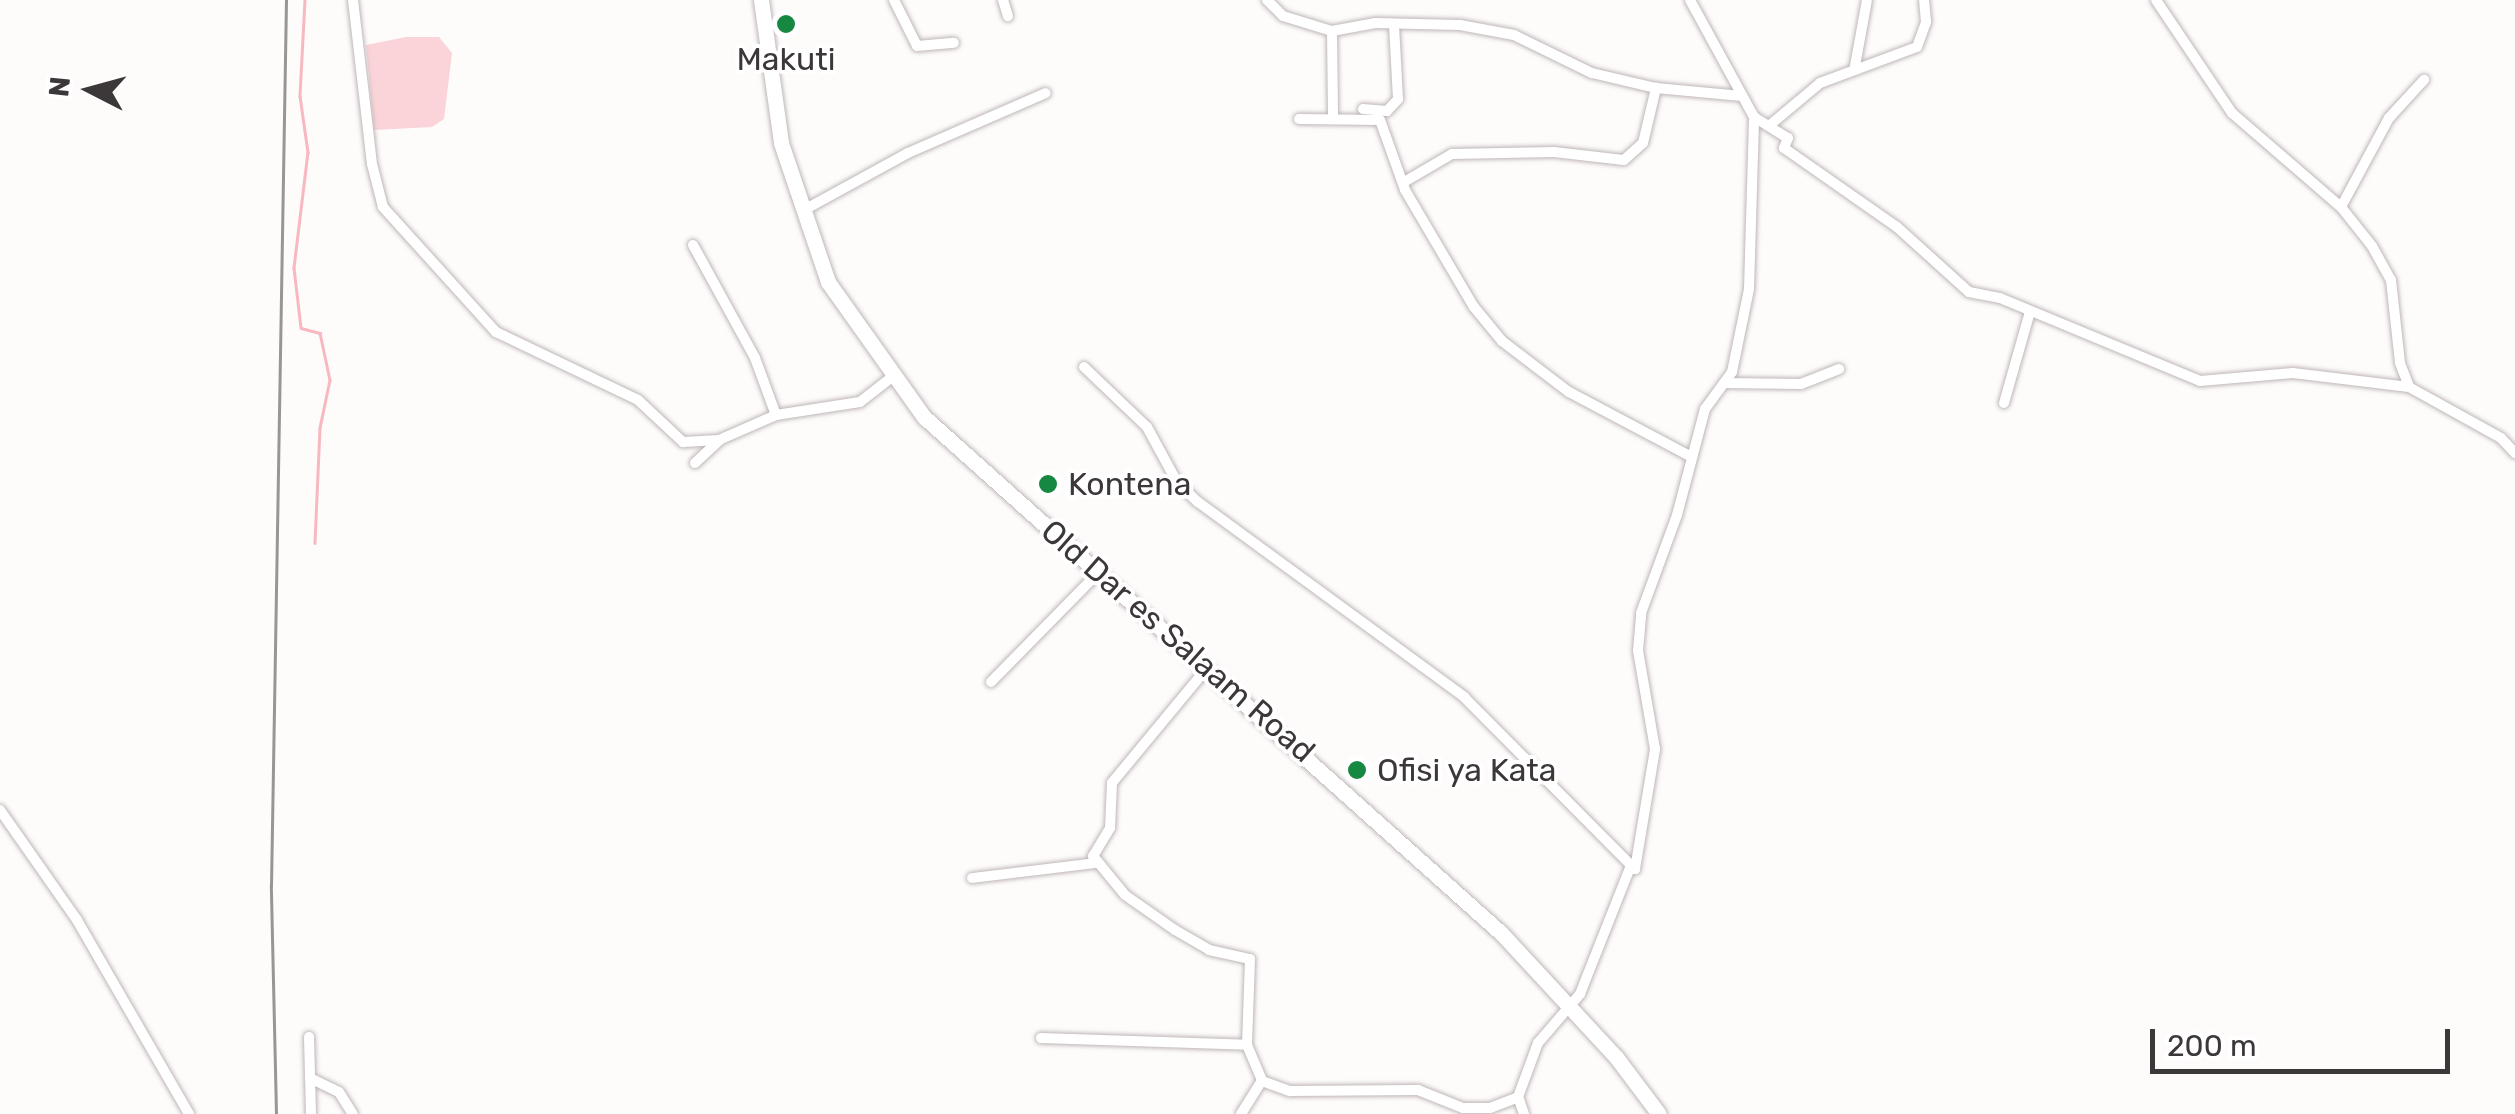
<!DOCTYPE html>
<style>
body{margin:0}
#map{position:relative;width:2515px;height:1114px;overflow:hidden;background:#fefbfb;font-family:Rubik,sans-serif}
div>[style]{position:absolute}
.green>*{inset:0;background:#fad4d8}
.stream>*{height:2.5px;margin:-1.25px;padding:0 1.25px;transform-origin:1.25px;border-radius:1.25px;background:#f8b8c0}
.roads{filter:drop-shadow(0 0 2px #bfb6b7) drop-shadow(0 0 2px #bfb6b7)}
.street>*{height:10px;margin:-5px;padding:0 5px;transform-origin:5px;border-radius:5px;background:#fff}
.secondary>*{height:15px;margin:-7.5px;padding:0 7.5px;transform-origin:7.5px;border-radius:7.5px;background:#fff}
.rail>*{height:2.5px;margin:-1.25px;padding:0 1.25px;transform-origin:1.25px;border-radius:1.25px;background:#989595}
.dots>*{width:28px;height:28px;translate:-50% -50%;box-sizing:border-box;border:5px solid #fff;border-radius:50%}
span{translate:-50% -50%;white-space:nowrap;text-align:center;line-height:1.15;-webkit-text-stroke:8px #fff;paint-order:stroke}
.poi-label{font-size:32px;color:#3c3839}
.left{translate:0 -50%;text-align:left}
.street-label{font-size:32px;color:#3c3839}
.north{position:absolute;left:40px;top:40px;width:100px;height:100px;-webkit-text-stroke:8px #fff;paint-order:stroke;rotate:276deg;font-size:28px;font-weight:700;line-height:40px;text-align:center;color:#3c3839}
.north::after{content:'';display:block;margin:auto;width:35px;height:45px;background:#3c3839;clip-path:polygon(50% 0,100% 100%,50% 72%,0 100%)}
.scale{position:absolute;left:2150px;top:1029px;width:300px;height:45px;box-sizing:border-box;border:5px solid #3c3839;border-top:0;padding-left:12px;font-size:30px;line-height:35px;white-space:nowrap;color:#3c3839;-webkit-text-stroke:8px #fff;paint-order:stroke}
</style>
<div id="map">
<div class="green">
<i style="clip-path:polygon(406px 37px,439px 37px,452px 53px,444px 119px,432px 127px,374px 130px,366px 45px)"></i>
</div>
<div class="stream">
<i style="left:305px;top:0;width:96px;rotate:93deg"></i>
<i style="left:300px;top:96px;width:57px;rotate:81.9deg"></i>
<i style="left:308px;top:152px;width:117px;rotate:96.9deg"></i>
<i style="left:294px;top:268px;width:60px;rotate:83.3deg"></i>
<i style="left:301px;top:328px;width:20px;rotate:15deg"></i>
<i style="left:320px;top:333px;width:48px;rotate:78deg"></i>
<i style="left:330px;top:380px;width:49px;rotate:101.8deg"></i>
<i style="left:320px;top:428px;width:115px;rotate:92.5deg"></i>
</div>
<div class="roads">
<div class="street">
<i style="left:353px;top:0;width:165px;rotate:83.4deg"></i>
<i style="left:372px;top:164px;width:44px;rotate:75.7deg"></i>
<i style="left:383px;top:207px;width:169px;rotate:47.9deg"></i>
<i style="left:496px;top:332px;width:157px;rotate:25.6deg"></i>
<i style="left:638px;top:400px;width:62px;rotate:43deg"></i>
<i style="left:683px;top:442px;width:36px;rotate:-3deg"></i>
<i style="left:719px;top:440px;width:62px;rotate:-23.7deg"></i>
<i style="left:776px;top:415px;width:85px;rotate:-8.8deg"></i>
<i style="left:860px;top:402px;width:41px;rotate:-38deg"></i>
<i style="left:894px;top:0;width:51px;rotate:63.4deg"></i>
<i style="left:917px;top:46px;width:37px;rotate:-5deg"></i>
<i style="left:1003px;top:0;width:17px;rotate:73deg"></i>
<i style="left:1267px;top:0;width:23px;rotate:45deg"></i>
<i style="left:1283px;top:16px;width:51px;rotate:17deg"></i>
<i style="left:1332px;top:31px;width:44px;rotate:-10.5deg"></i>
<i style="left:1375px;top:23px;width:85px;rotate:1.3deg"></i>
<i style="left:1460px;top:25px;width:55px;rotate:10.5deg"></i>
<i style="left:1514px;top:35px;width:87px;rotate:26deg"></i>
<i style="left:1592px;top:73px;width:66px;rotate:13.2deg"></i>
<i style="left:1656px;top:88px;width:86px;rotate:5.3deg"></i>
<i style="left:2156px;top:0;width:136px;rotate:56.1deg"></i>
<i style="left:2232px;top:113px;width:144px;rotate:40.8deg"></i>
<i style="left:2341px;top:207px;width:50px;rotate:51.5deg"></i>
<i style="left:2372px;top:246px;width:39px;rotate:61deg"></i>
<i style="left:2391px;top:280px;width:83px;rotate:83.8deg"></i>
<i style="left:2400px;top:363px;width:26px;rotate:69deg"></i>
<i style="left:1332px;top:31px;width:86px;rotate:89.3deg"></i>
<i style="left:1855px;top:66px;width:67px;rotate:-79.7deg"></i>
<i style="left:1363px;top:109px;width:24px;rotate:5deg"></i>
<i style="left:1387px;top:111px;width:16px;rotate:-47deg"></i>
<i style="left:1398px;top:99px;width:75px;rotate:-93.1deg"></i>
<i style="left:1754px;top:117px;width:40px;rotate:32deg"></i>
<i style="left:1788px;top:138px;width:11px;rotate:112deg"></i>
<i style="left:1784px;top:148px;width:138px;rotate:35deg"></i>
<i style="left:1897px;top:227px;width:97px;rotate:42.1deg"></i>
<i style="left:1969px;top:292px;width:32px;rotate:11deg"></i>
<i style="left:2000px;top:298px;width:217px;rotate:22.5deg"></i>
<i style="left:2200px;top:381px;width:93px;rotate:-4.9deg"></i>
<i style="left:2293px;top:373px;width:117px;rotate:6.9deg"></i>
<i style="left:2409px;top:387px;width:105px;rotate:29deg"></i>
<i style="left:2501px;top:438px;width:21px;rotate:47deg"></i>
<i style="left:1299px;top:119px;width:81px;rotate:0.7deg"></i>
<i style="left:1380px;top:120px;width:74px;rotate:70.3deg"></i>
<i style="left:1405px;top:190px;width:136px;rotate:59.5deg"></i>
<i style="left:1474px;top:307px;width:44px;rotate:50.5deg"></i>
<i style="left:1502px;top:341px;width:84px;rotate:37.3deg"></i>
<i style="left:1569px;top:392px;width:137px;rotate:27.9deg"></i>
<i style="left:1770px;top:125px;width:65px;rotate:-40deg"></i>
<i style="left:1820px;top:83px;width:103px;rotate:-20.4deg"></i>
<i style="left:1917px;top:47px;width:27px;rotate:-70deg"></i>
<i style="left:1926px;top:22px;width:22px;rotate:-95deg"></i>
<i style="left:1404px;top:182px;width:56px;rotate:-30.3deg"></i>
<i style="left:1452px;top:154px;width:102px;rotate:-1.1deg"></i>
<i style="left:1554px;top:152px;width:70px;rotate:6.5deg"></i>
<i style="left:1624px;top:160px;width:25px;rotate:-42deg"></i>
<i style="left:1643px;top:143px;width:57px;rotate:-76.7deg"></i>
<i style="left:2341px;top:207px;width:101px;rotate:-61.7deg"></i>
<i style="left:2389px;top:118px;width:52px;rotate:-47.4deg"></i>
<i style="left:804px;top:210px;width:119px;rotate:-28.7deg"></i>
<i style="left:908px;top:153px;width:150px;rotate:-23.5deg"></i>
<i style="left:693px;top:245px;width:129px;rotate:61.2deg"></i>
<i style="left:755px;top:358px;width:61px;rotate:69.8deg"></i>
<i style="left:1084px;top:367px;width:87px;rotate:43.6deg"></i>
<i style="left:1147px;top:427px;width:63px;rotate:61.4deg"></i>
<i style="left:1177px;top:482px;width:29px;rotate:44deg"></i>
<i style="left:1198px;top:502px;width:330px;rotate:36.2deg"></i>
<i style="left:1464px;top:697px;width:237px;rotate:45.2deg"></i>
<i style="left:1724px;top:383px;width:77px;rotate:0.7deg"></i>
<i style="left:1801px;top:384px;width:41px;rotate:-21.5deg"></i>
<i style="left:2004px;top:403px;width:91px;rotate:-74.1deg"></i>
<i style="left:695px;top:463px;width:33px;rotate:-43deg"></i>
<i style="left:1207px;top:668px;width:149px;rotate:129.6deg"></i>
<i style="left:1112px;top:783px;width:45px;rotate:92.5deg"></i>
<i style="left:1110px;top:828px;width:33px;rotate:121deg"></i>
<i style="left:1093px;top:856px;width:50px;rotate:50.6deg"></i>
<i style="left:1125px;top:895px;width:61px;rotate:35deg"></i>
<i style="left:1175px;top:930px;width:39px;rotate:30deg"></i>
<i style="left:1209px;top:950px;width:42px;rotate:12.4deg"></i>
<i style="left:1250px;top:959px;width:86px;rotate:92deg"></i>
<i style="left:991px;top:682px;width:153px;rotate:-45.5deg"></i>
<i style="left:0;top:810px;width:134px;rotate:55deg"></i>
<i style="left:77px;top:920px;width:224px;rotate:60deg"></i>
<i style="left:972px;top:878px;width:125px;rotate:-6.9deg"></i>
<i style="left:309px;top:1037px;width:77px;rotate:88.5deg"></i>
<i style="left:1041px;top:1038px;width:206px;rotate:1.9deg"></i>
<i style="left:1247px;top:1045px;width:39px;rotate:67deg"></i>
<i style="left:1262px;top:1081px;width:30px;rotate:20deg"></i>
<i style="left:1290px;top:1091px;width:128px;rotate:-0.4deg"></i>
<i style="left:1418px;top:1090px;width:48px;rotate:21.8deg"></i>
<i style="left:1463px;top:1108px;width:27px"></i>
<i style="left:1490px;top:1108px;width:30px;rotate:-21deg"></i>
<i style="left:310px;top:1078px;width:32px;rotate:26deg"></i>
<i style="left:339px;top:1092px;width:26px;rotate:58deg"></i>
<i style="left:1241px;top:1114px;width:39px;rotate:-58deg"></i>
<i style="left:1524px;top:1114px;width:18px;rotate:-109deg"></i>
<i style="left:1518px;top:1097px;width:58px;rotate:-69.7deg"></i>
<i style="left:1538px;top:1043px;width:65px;rotate:-49.4deg"></i>
<i style="left:1580px;top:994px;width:139px;rotate:-68.4deg"></i>
<i style="left:1631px;top:865px;width:6px;rotate:45deg"></i>
<i style="left:1635px;top:869px;width:122px;rotate:-80.5deg"></i>
<i style="left:1655px;top:749px;width:99px;rotate:-99.8deg"></i>
<i style="left:1638px;top:651px;width:38px;rotate:-85deg"></i>
<i style="left:1641px;top:613px;width:104px;rotate:-69.8deg"></i>
<i style="left:1677px;top:515px;width:110px;rotate:-75.2deg"></i>
<i style="left:1705px;top:409px;width:46px;rotate:-53.9deg"></i>
<i style="left:1732px;top:372px;width:85px;rotate:-78.4deg"></i>
<i style="left:1749px;top:289px;width:172px;rotate:-88.3deg"></i>
<i style="left:1754px;top:117px;width:133px;rotate:-118.7deg"></i>
</div>
<div class="secondary">
<i style="left:761px;top:0;width:144px;rotate:82deg"></i>
<i style="left:781px;top:143px;width:147px;rotate:71.3deg"></i>
<i style="left:828px;top:282px;width:166px;rotate:54.6deg"></i>
<i style="left:924px;top:417px;width:775px;rotate:41.81deg"></i>
<i style="left:1502px;top:934px;width:168px;rotate:47.2deg"></i>
<i style="left:1616px;top:1057px;width:71px;rotate:53deg"></i>
</div>
</div>
<div class="rail">
<i style="left:276px;top:1114px;width:228px;rotate:-91.3deg"></i>
<i style="left:271px;top:886px;width:886px;rotate:-89.03deg"></i>
</div>
<div class="dots">
<i style="left:786px;top:24px;background:#178841"></i>
<i style="left:1048px;top:484px;background:#178841"></i>
<i style="left:1357px;top:770px;background:#178841"></i>
</div>
<div class="poi-label">
<span style="left:786px;top:59px">Makuti</span>
<span class="left" style="left:1068px;top:484px">Kontena</span>
<span class="left" style="left:1377px;top:770px">Ofisi ya Kata</span>
</div>
<div class="street-label">
<span style="left:1178px;top:641px;rotate:41deg">Old Dar es Salaam Road</span>
</div>
<div class="north">N</div>
<div class="scale">200 m</div>
</div>
